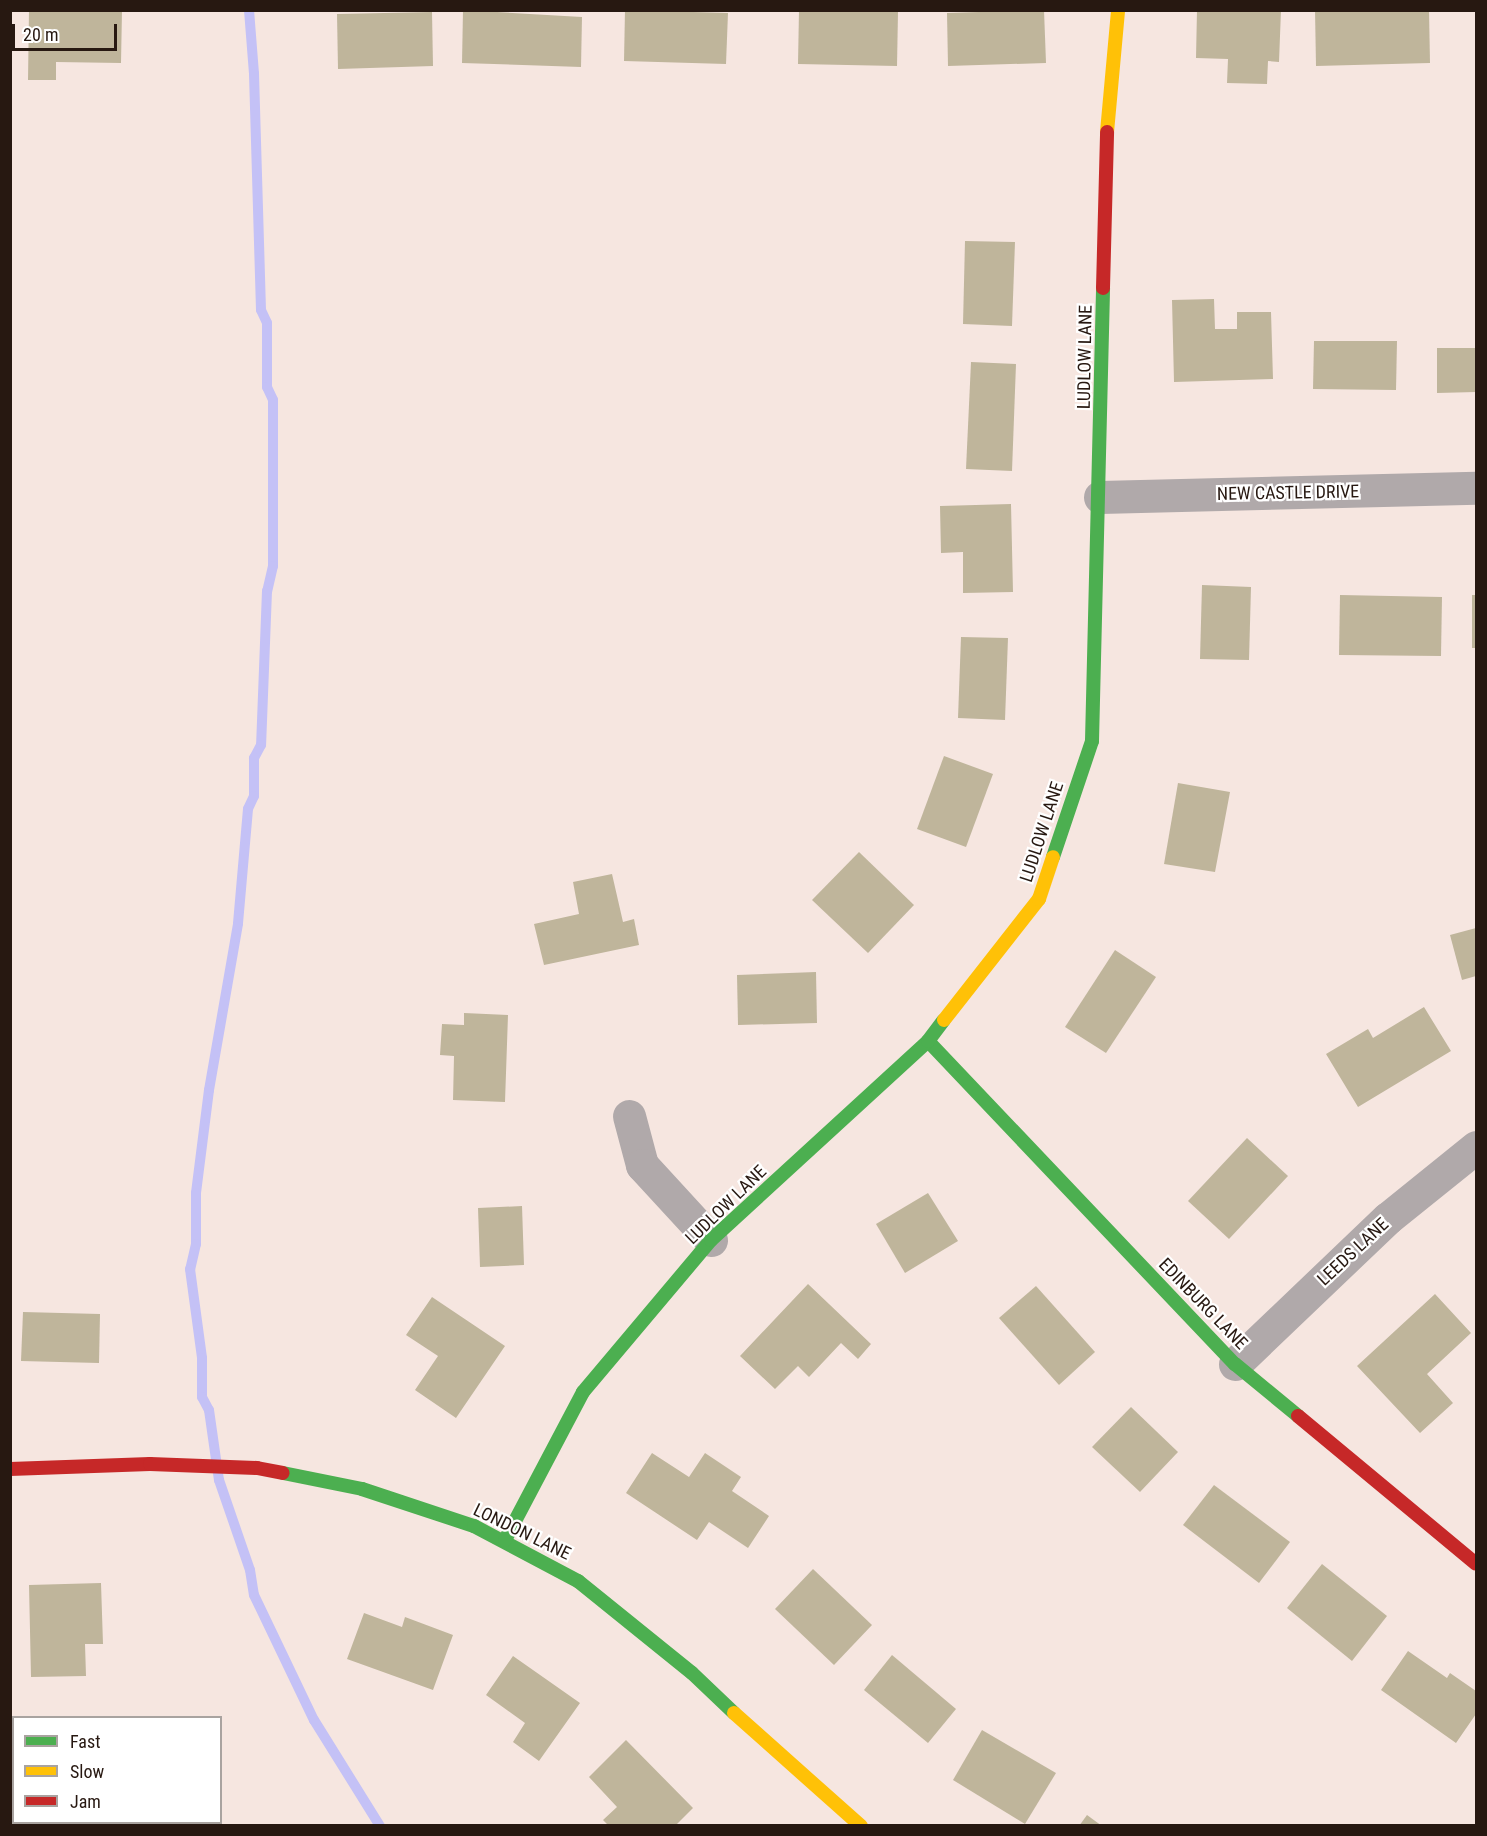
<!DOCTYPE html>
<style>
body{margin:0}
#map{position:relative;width:1487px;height:1836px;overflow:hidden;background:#f6e6e0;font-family:"Roboto Condensed",sans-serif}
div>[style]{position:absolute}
.stream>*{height:10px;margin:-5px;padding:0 5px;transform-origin:5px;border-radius:5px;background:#c4c1f6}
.building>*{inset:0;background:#bfb59b}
.street>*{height:33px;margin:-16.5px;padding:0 16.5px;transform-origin:16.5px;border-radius:16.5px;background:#b0a9aa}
.fast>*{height:14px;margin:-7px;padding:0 7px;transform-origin:7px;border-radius:7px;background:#4caf50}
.slow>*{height:14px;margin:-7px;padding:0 7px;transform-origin:7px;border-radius:7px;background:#ffc107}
.jam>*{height:14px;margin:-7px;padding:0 7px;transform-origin:7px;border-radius:7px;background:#c62828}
span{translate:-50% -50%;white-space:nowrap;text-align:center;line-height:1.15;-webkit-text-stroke:4.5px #fff;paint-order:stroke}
.street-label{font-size:18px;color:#271811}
.frame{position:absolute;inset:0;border:12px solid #271811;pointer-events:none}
.legend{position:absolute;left:12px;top:1716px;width:210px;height:108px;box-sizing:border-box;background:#fff;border:2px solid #a9a3a0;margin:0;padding:8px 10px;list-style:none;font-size:18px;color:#271811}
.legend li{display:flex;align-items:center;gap:12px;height:30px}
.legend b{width:30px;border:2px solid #a9a3a0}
.scale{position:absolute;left:12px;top:24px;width:105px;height:27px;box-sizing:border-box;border:3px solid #271811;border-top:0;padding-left:8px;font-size:18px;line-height:21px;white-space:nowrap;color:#271811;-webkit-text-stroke:4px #fff;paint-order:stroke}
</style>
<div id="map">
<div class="stream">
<i style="left:249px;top:10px;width:64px;rotate:85.5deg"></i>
<i style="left:254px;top:74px;width:236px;rotate:88.3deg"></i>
<i style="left:261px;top:310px;width:14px;rotate:65deg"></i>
<i style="left:267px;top:323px;width:64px;rotate:90deg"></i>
<i style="left:267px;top:387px;width:14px;rotate:65deg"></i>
<i style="left:273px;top:400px;width:166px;rotate:90deg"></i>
<i style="left:273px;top:566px;width:26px;rotate:103deg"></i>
<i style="left:267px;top:591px;width:154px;rotate:92.2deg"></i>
<i style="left:261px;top:745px;width:15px;rotate:118deg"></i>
<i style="left:254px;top:758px;width:38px;rotate:90deg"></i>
<i style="left:254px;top:796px;width:14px;rotate:115deg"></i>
<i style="left:248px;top:809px;width:115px;rotate:95deg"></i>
<i style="left:238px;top:924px;width:169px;rotate:99.9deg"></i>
<i style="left:209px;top:1090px;width:104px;rotate:97.2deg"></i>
<i style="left:196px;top:1193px;width:51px;rotate:90deg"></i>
<i style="left:196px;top:1244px;width:26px;rotate:103deg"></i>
<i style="left:190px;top:1269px;width:90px;rotate:82.3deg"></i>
<i style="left:202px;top:1358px;width:39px;rotate:90deg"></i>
<i style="left:202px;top:1397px;width:15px;rotate:62deg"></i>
<i style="left:209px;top:1410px;width:71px;rotate:81.9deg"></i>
<i style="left:219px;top:1480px;width:95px;rotate:71deg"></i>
<i style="left:250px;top:1570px;width:25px;rotate:81deg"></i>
<i style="left:254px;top:1595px;width:139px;rotate:64.4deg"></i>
<i style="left:314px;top:1720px;width:125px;rotate:58.1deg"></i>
</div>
<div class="building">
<i style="clip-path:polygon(29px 10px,122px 11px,121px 63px,56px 62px,56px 80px,28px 80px)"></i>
<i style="clip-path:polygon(463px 10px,582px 17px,581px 67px,462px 63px)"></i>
<i style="clip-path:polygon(625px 10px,728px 13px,726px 64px,624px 61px)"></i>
<i style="clip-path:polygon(799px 10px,898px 12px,897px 66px,798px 64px)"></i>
<i style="clip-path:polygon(1044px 10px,1046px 63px,948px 66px,947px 13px)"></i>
<i style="clip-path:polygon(1197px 10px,1281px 10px,1279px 62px,1268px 61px,1267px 84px,1227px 83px,1228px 59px,1196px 58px)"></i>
<i style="clip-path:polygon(1315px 10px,1429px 10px,1430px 63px,1316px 66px)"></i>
<i style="clip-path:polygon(432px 12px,433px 66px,338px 69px,337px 14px)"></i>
<i style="clip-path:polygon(965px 241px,1015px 242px,1012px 326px,963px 324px)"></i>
<i style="clip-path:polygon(1214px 299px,1215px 329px,1237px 329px,1237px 312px,1271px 312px,1273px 379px,1174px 382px,1172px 300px)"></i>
<i style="clip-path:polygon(1314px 341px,1397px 341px,1396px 390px,1313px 389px)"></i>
<i style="clip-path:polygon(1437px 348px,1476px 348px,1476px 392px,1437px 393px)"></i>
<i style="clip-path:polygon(971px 362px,1016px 364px,1012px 471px,966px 469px)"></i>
<i style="clip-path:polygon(1011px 504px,1013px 592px,963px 593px,963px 552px,941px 553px,940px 506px)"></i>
<i style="clip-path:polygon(1202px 585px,1251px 587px,1249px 660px,1200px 659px)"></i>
<i style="clip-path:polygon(1340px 595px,1442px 597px,1441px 656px,1339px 655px)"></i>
<i style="clip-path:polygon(1472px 595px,1476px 595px,1476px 648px,1472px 648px)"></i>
<i style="clip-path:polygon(961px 637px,1008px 638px,1005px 720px,958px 718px)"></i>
<i style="clip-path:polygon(944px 756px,993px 774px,966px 847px,917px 829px)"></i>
<i style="clip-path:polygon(1178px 783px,1230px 792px,1215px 872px,1164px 864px)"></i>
<i style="clip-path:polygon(859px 852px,914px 905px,868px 953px,812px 900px)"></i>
<i style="clip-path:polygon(612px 874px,623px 922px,634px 919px,639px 945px,544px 965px,534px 924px,579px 914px,573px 882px)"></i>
<i style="clip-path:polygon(1476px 928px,1476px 976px,1462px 980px,1450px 935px)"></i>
<i style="clip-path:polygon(1115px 950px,1156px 977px,1106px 1053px,1065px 1027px)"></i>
<i style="clip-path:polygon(816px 972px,817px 1023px,738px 1025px,737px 975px)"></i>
<i style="clip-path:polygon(1424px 1007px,1451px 1051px,1358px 1107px,1326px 1054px,1368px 1029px,1373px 1038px)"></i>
<i style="clip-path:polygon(464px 1013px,508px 1015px,505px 1102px,453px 1100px,454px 1056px,440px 1055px,442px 1024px,464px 1025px)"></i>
<i style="clip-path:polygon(1247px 1138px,1288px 1176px,1229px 1239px,1188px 1201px)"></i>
<i style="clip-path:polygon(928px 1193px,958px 1241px,905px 1273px,876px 1224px)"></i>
<i style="clip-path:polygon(522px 1206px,524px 1265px,480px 1267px,478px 1208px)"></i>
<i style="clip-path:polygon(808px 1284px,871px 1344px,858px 1359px,841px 1343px,809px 1377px,798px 1366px,775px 1389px,740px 1356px)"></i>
<i style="clip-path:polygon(1036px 1286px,1095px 1352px,1059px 1385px,999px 1318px)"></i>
<i style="clip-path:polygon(1435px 1294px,1471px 1333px,1427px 1374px,1453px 1403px,1420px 1433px,1357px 1366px)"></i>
<i style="clip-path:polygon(432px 1297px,505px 1346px,456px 1418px,415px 1390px,438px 1356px,406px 1335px)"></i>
<i style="clip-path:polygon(23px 1312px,100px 1314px,99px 1363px,21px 1361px)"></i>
<i style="clip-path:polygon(1131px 1407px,1178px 1452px,1140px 1492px,1092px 1447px)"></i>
<i style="clip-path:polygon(652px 1453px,689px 1477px,705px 1453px,741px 1477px,732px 1491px,769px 1516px,748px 1548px,709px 1522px,697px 1540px,626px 1493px)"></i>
<i style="clip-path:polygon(1214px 1485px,1290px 1542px,1259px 1583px,1183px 1525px)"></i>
<i style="clip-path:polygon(1322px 1564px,1387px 1616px,1352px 1661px,1287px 1608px)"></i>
<i style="clip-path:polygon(813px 1569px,872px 1625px,834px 1665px,775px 1609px)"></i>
<i style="clip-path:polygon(101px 1583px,103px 1644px,85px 1644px,86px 1676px,31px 1677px,29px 1585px)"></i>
<i style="clip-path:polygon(364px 1613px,402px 1627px,405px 1617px,453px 1635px,433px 1690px,347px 1659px)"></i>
<i style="clip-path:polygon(1408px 1651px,1447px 1678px,1450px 1673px,1476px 1691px,1476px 1714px,1456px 1743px,1381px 1690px)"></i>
<i style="clip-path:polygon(892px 1655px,956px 1709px,928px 1743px,864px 1690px)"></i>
<i style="clip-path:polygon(513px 1656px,580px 1703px,539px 1761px,513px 1742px,525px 1723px,486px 1695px)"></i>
<i style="clip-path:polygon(982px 1730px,1056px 1773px,1025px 1824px,953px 1780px)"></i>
<i style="clip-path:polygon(626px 1740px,693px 1808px,675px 1826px,609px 1826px,603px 1820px,617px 1807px,589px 1777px)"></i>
<i style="clip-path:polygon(1087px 1815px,1102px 1826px,1079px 1826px)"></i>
</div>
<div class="street">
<i style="left:1100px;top:497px;width:376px;rotate:-1.4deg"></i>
<i style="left:629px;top:1116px;width:51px;rotate:75.1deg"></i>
<i style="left:642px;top:1165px;width:102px;rotate:47.4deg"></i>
<i style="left:1235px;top:1364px;width:211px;rotate:-43.7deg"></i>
<i style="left:1388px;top:1218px;width:113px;rotate:-38.9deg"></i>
</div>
<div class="fast">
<i style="left:1053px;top:857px;width:122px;rotate:-71.4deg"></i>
<i style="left:1092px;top:741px;width:453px;rotate:-88.6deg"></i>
<i style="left:928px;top:1041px;width:446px;rotate:46.5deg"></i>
<i style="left:1235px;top:1364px;width:82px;rotate:39.5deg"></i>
<i style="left:283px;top:1473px;width:81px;rotate:11.4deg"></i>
<i style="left:362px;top:1489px;width:118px;rotate:18.3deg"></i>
<i style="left:474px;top:1526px;width:118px;rotate:27.9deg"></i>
<i style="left:578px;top:1581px;width:146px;rotate:38.9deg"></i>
<i style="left:692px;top:1673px;width:58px;rotate:43.6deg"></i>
<i style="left:505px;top:1540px;width:167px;rotate:-62.2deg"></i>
<i style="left:583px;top:1392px;width:199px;rotate:-49.9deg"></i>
<i style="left:711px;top:1240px;width:294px;rotate:-42.5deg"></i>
<i style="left:928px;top:1041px;width:26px;rotate:-53deg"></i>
</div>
<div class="slow">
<i style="left:1107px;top:132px;width:122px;rotate:-84.8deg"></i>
<i style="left:944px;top:1020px;width:154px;rotate:-51.9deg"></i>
<i style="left:1039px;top:899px;width:44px;rotate:-71.6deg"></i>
<i style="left:734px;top:1713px;width:170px;rotate:41.7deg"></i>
</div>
<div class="jam">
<i style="left:1103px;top:288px;width:156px;rotate:-88.5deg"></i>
<i style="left:1298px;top:1416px;width:231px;rotate:39.7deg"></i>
<i style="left:10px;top:1469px;width:140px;rotate:-2deg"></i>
<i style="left:150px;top:1464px;width:107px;rotate:2.1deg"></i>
<i style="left:257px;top:1468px;width:26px;rotate:11deg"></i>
</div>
<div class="street-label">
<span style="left:1085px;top:357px;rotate:-89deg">LUDLOW LANE</span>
<span style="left:1288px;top:493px;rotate:-1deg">NEW CASTLE DRIVE</span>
<span style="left:1042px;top:832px;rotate:-72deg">LUDLOW LANE</span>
<span style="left:726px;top:1205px;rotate:-44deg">LUDLOW LANE</span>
<span style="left:1353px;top:1252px;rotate:-43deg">LEEDS LANE</span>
<span style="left:1203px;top:1304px;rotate:46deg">EDINBURG LANE</span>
<span style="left:522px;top:1532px;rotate:26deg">LONDON LANE</span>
</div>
<div class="frame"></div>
<ul class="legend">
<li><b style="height:8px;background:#4caf50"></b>Fast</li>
<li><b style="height:8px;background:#ffc107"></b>Slow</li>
<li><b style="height:8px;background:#c62828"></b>Jam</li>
</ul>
<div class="scale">20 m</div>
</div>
